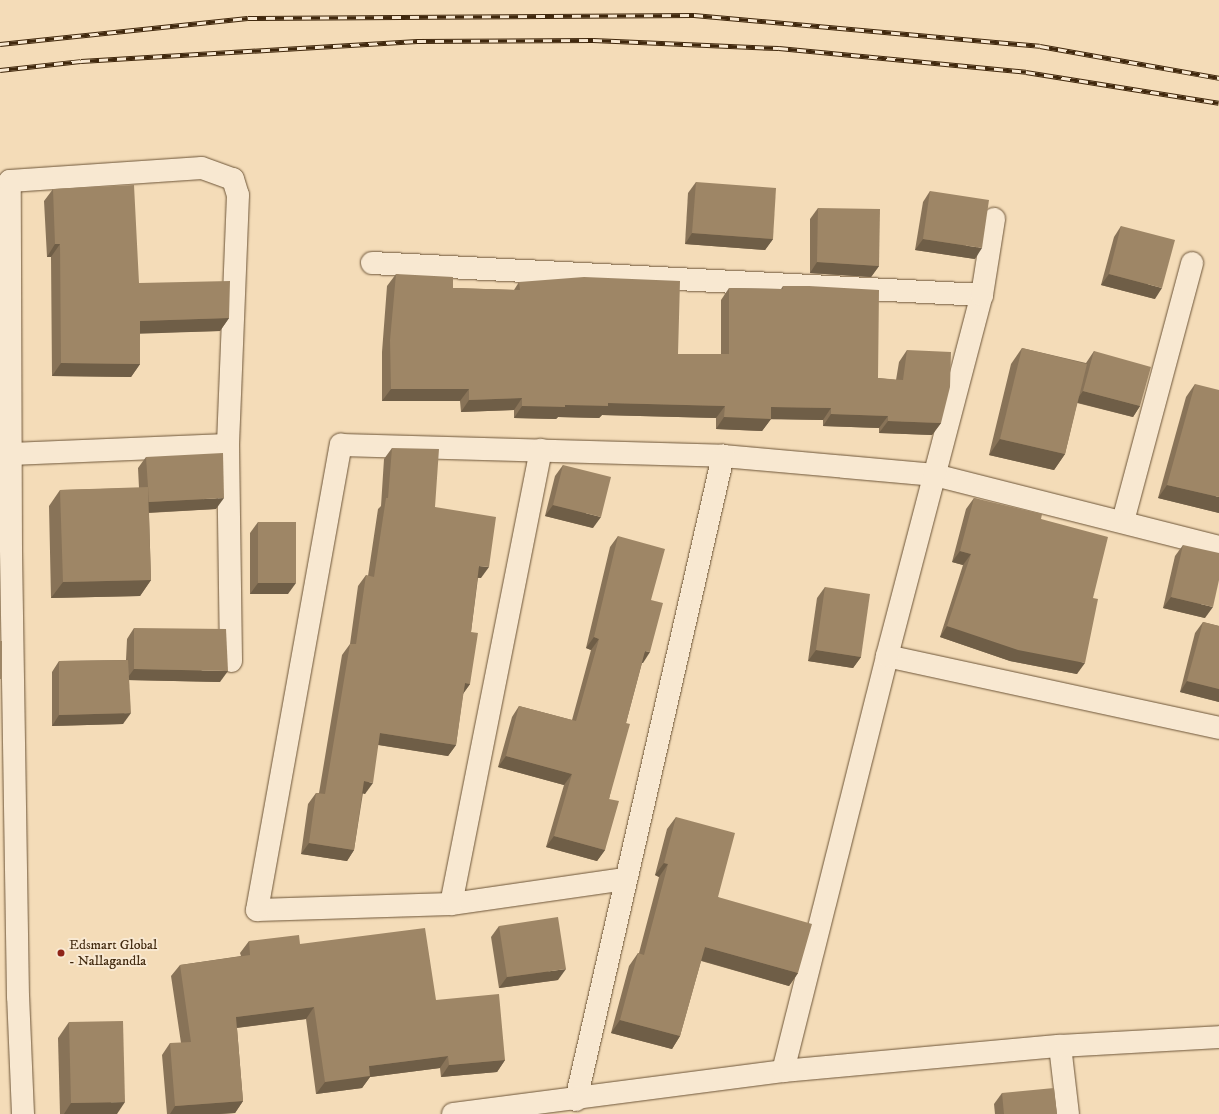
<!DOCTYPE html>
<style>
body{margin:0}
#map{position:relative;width:1219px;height:1114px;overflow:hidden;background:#f4dcb8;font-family:"IM FELL DW Pica",serif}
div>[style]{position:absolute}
.roads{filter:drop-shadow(0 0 1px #6d5538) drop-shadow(0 0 1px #6d5538)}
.street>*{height:22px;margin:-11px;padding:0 11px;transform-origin:11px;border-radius:11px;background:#f8e8d1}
.rail>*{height:4.5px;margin-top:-2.25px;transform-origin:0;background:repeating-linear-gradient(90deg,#f8e8d1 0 9px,#40280d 0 18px);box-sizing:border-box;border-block:1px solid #40280d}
.wall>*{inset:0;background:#887358}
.shaded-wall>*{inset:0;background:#6f5e47}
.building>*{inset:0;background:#9e8666}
.dots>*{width:11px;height:11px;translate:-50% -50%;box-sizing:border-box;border:2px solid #f8e8d1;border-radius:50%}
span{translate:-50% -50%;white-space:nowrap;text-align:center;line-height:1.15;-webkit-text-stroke:4px #f8e8d1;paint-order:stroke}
.poi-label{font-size:14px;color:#40280d}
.left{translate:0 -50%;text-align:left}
</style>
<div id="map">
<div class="roads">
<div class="street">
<i style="left:372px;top:263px;width:611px;rotate:3deg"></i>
<i style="left:10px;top:454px;width:218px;rotate:-2.4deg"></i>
<i style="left:1123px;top:521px;width:267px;rotate:-75deg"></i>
<i style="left:887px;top:656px;width:340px;rotate:12.2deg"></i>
<i style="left:625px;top:879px;width:176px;rotate:171.8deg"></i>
<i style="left:451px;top:904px;width:194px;rotate:178.2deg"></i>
<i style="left:257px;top:910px;width:473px;rotate:-79.8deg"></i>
<i style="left:341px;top:445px;width:382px;rotate:1.6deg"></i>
<i style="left:723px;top:456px;width:213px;rotate:5.1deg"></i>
<i style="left:935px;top:475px;width:293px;rotate:14.2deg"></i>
<i style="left:451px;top:904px;width:463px;rotate:-78.8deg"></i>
<i style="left:1060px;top:1046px;width:68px;rotate:83.3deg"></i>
<i style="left:783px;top:1071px;width:428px;rotate:-75.9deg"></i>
<i style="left:887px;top:656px;width:373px;rotate:-75.3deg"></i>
<i style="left:982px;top:295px;width:77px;rotate:-81deg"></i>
<i style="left:576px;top:1100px;width:661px;rotate:-77.14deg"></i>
<i style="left:23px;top:1114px;width:117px;rotate:-92.4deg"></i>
<i style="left:18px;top:997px;width:449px;rotate:-90.9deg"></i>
<i style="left:11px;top:548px;width:367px;rotate:-90.2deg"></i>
<i style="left:10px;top:181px;width:192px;rotate:-3.9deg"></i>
<i style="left:202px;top:168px;width:33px;rotate:20deg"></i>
<i style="left:233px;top:179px;width:17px;rotate:73deg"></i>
<i style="left:238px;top:195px;width:250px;rotate:92.3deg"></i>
<i style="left:228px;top:445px;width:216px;rotate:89.2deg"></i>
<i style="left:453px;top:1114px;width:333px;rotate:-7.4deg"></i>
<i style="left:783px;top:1071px;width:278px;rotate:-5.2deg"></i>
<i style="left:1060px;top:1046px;width:159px;rotate:-3.2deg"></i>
</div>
</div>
<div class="rail">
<i style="left:0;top:44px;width:249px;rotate:-6deg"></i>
<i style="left:248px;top:18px;width:446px;rotate:-0.4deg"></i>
<i style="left:694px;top:15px;width:347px;rotate:5.1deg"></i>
<i style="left:1040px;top:46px;width:182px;rotate:10.1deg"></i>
<i style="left:0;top:70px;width:81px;rotate:-6.3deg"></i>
<i style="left:81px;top:61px;width:337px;rotate:-3.4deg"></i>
<i style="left:417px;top:41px;width:176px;rotate:-0.3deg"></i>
<i style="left:593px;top:40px;width:186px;rotate:2.5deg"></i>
<i style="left:779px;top:48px;width:248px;rotate:5.5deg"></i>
<i style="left:1026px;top:72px;width:195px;rotate:9.1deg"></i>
</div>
<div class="wall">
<i style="clip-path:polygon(696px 182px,773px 239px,765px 250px,685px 244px,688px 193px)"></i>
<i style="clip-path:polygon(53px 189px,139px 283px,229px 318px,220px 331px,140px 333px,140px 364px,131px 377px,52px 376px,51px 257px,47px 257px,44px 201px)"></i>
<i style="clip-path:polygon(930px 191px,975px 259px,915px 250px,923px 202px)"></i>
<i style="clip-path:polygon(818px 208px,879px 266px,871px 277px,810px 273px,810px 219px)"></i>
<i style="clip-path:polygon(1121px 226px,1155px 299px,1101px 285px,1114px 237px)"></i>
<i style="clip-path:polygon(396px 274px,453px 288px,514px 290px,519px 282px,678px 354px,721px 354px,721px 300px,729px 288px,781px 289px,783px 286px,878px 378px,896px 380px,899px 362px,907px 350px,941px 423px,932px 435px,879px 433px,879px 428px,823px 426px,823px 420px,771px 419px,762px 431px,716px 429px,716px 418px,602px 415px,599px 418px,558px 417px,556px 419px,514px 418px,514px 410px,461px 412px,460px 401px,382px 401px,382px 352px,387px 286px)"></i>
<i style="clip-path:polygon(1022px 348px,1086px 363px,1094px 351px,1140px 406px,1133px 417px,1077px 403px,1065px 454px,1054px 470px,989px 455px,1011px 364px)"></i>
<i style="clip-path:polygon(1195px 384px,1219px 513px,1158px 498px,1186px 397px)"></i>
<i style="clip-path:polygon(392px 448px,435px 507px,481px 578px,478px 578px,471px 632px,470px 684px,463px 694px,456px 745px,448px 756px,378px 745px,365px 794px,363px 793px,354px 850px,347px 861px,301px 854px,308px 804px,316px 793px,319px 793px,342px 655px,350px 644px,358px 586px,366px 575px,368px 576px,378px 509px,381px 506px,384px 459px)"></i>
<i style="clip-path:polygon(146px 457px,216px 509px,149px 513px,151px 580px,140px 596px,51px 598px,49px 506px,60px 490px,139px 488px,138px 468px)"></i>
<i style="clip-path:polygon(563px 465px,593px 528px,545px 516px,555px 476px)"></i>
<i style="clip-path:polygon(974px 498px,1041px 519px,1093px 598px,1077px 674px,1010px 661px,940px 637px,963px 565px,952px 562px,966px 509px)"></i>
<i style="clip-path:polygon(258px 522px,288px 594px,250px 594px,250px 533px)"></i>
<i style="clip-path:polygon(618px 536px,651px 600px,643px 663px,642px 663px,626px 723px,609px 799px,605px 850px,597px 861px,546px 847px,564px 785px,498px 767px,512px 717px,519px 706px,572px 720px,591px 650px,586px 648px,610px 547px)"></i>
<i style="clip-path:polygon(1183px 545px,1205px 618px,1163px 608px,1175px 556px)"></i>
<i style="clip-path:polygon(825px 587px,861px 657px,853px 668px,808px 661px,817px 598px)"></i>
<i style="clip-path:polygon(1203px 622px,1219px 626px,1219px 702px,1180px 692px,1195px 633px)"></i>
<i style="clip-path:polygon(134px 628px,220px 682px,129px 680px,123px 724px,52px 726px,52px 672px,59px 661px,126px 660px,127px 639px)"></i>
<i style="clip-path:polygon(676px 817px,718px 897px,798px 973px,789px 986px,701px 961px,680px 1036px,672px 1049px,611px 1033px,629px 966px,638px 953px,639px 953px,659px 877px,655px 875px,667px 829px)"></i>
<i style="clip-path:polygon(499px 926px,558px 980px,499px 988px,491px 937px)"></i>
<i style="clip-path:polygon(249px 941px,300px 944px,436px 1000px,505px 1060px,497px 1072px,441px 1077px,440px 1068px,370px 1077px,362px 1088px,316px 1094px,306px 1019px,237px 1028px,243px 1101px,235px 1113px,219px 1114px,167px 1114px,162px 1055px,170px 1043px,181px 1043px,171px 976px,180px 965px,241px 956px,240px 953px)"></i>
<i style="clip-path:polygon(69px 1022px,117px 1114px,60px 1114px,58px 1038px)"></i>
<i style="clip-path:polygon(1002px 1093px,1057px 1114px,995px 1114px,994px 1104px)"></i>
</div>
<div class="shaded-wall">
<i style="clip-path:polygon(692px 233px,773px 239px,765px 250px,685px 244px)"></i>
<i style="clip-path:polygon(923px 239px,982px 248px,975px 259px,915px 250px)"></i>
<i style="clip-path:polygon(55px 244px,60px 244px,51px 257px,47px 257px)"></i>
<i style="clip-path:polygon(817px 262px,879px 266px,871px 277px,810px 273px)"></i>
<i style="clip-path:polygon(1109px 274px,1162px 288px,1155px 299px,1101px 285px)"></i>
<i style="clip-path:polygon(229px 318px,220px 331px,132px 334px,140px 321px)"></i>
<i style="clip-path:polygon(61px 363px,140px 364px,131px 377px,52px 376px)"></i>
<i style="clip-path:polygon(391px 389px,469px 389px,460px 401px,382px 401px)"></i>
<i style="clip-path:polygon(1083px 391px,1140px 406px,1133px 417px,1075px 402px)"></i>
<i style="clip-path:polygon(522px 398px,514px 410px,461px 412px,469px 400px)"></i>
<i style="clip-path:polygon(608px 403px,725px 406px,716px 418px,602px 415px,599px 418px,558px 417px,556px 419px,514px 418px,522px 406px)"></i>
<i style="clip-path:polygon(771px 407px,831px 408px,823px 420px,768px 419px,771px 419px,762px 431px,716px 429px,724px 417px)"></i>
<i style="clip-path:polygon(831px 414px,888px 416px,879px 428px,823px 426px)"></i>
<i style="clip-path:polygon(888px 421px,941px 423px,932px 435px,879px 433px)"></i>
<i style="clip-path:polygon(1000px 439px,1065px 454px,1054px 470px,989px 455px)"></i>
<i style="clip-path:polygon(1167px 485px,1219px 497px,1219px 513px,1158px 498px)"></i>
<i style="clip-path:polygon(224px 498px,216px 509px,141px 513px,148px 502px)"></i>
<i style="clip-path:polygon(553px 505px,601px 517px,593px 528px,545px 516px)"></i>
<i style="clip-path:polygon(960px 551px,971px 554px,963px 565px,952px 562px)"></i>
<i style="clip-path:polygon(479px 566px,489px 567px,481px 578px,472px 577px)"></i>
<i style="clip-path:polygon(151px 580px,140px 596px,51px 598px,63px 582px)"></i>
<i style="clip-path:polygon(258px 583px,296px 583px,288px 594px,250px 594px)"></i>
<i style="clip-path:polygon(1171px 597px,1213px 607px,1205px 618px,1163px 608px)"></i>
<i style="clip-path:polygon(947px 626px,1085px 663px,1077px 674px,1010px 661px,940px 637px)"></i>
<i style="clip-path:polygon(594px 637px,599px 639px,591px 650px,586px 648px)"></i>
<i style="clip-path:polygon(816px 650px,861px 657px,853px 668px,808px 661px)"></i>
<i style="clip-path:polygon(645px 651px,650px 652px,643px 663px,638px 662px)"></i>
<i style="clip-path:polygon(134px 669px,228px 671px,220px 682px,126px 680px)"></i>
<i style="clip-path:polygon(1187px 681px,1219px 689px,1219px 702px,1180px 692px)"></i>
<i style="clip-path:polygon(465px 683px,470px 684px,462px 695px)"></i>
<i style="clip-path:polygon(131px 713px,123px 724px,52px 726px,59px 715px)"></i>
<i style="clip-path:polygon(380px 733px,456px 745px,448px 756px,373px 744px)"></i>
<i style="clip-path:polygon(506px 756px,572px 774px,564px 785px,498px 767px)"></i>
<i style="clip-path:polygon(364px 781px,373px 783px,365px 794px,357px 792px)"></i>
<i style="clip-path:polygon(554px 836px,605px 850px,597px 861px,546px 847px)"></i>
<i style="clip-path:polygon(309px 843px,354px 850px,347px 861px,301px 854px)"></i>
<i style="clip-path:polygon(664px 863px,668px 864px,659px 877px,655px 875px)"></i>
<i style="clip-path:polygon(705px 947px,798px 973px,789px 986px,696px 959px)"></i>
<i style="clip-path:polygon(566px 969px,558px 980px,499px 988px,507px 977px)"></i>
<i style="clip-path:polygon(314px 1007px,306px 1019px,227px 1029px,236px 1017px)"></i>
<i style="clip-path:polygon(620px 1020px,680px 1036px,672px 1049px,611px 1033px)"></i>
<i style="clip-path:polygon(448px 1056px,440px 1068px,370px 1077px,362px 1088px,316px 1094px,325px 1082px,369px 1066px)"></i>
<i style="clip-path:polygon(505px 1060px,497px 1072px,441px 1077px,449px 1065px)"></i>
<i style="clip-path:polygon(243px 1101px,235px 1113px,219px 1114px,170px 1114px,175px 1106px)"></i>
<i style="clip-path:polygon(125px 1102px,117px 1114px,64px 1114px,71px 1103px)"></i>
</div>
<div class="building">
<i style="clip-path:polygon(696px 182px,776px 188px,773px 239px,692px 233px)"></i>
<i style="clip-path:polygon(134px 185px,139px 283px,230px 281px,229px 318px,140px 321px,140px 364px,61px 363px,60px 244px,55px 244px,53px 189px)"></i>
<i style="clip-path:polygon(930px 191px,989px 200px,982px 248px,923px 239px)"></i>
<i style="clip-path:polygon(818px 208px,880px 209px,879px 266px,817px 262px)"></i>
<i style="clip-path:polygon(1121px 226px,1175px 240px,1162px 288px,1109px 274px)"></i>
<i style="clip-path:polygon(396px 274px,453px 277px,453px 288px,520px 290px,519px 282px,584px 277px,680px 281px,678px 354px,729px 354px,729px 288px,783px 289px,783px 286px,809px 286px,879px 290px,878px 378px,903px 380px,907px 350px,951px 352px,950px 387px,941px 423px,888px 421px,888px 416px,831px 414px,831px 408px,771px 407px,771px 419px,724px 417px,725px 406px,608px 403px,608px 406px,565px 405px,565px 407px,522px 406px,522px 398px,469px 400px,469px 389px,391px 389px,390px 340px)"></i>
<i style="clip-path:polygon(1022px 348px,1087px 364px,1065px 454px,1000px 439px)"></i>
<i style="clip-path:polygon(1094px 351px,1151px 367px,1140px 406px,1083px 391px)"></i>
<i style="clip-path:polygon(1195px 384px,1219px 390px,1219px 497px,1167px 485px)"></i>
<i style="clip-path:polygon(392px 448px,439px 449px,435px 507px,496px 517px,489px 567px,479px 566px,471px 632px,478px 633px,470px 684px,465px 683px,456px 745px,380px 733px,373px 783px,364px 781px,354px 850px,309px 843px,316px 793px,325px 794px,350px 644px,356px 644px,366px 575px,374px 577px,386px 498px,388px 498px)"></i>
<i style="clip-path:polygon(223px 453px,224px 498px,149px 502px,146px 457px)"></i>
<i style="clip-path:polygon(563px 465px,611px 477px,601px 517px,553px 505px)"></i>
<i style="clip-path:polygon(148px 487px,151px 580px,63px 582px,60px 490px)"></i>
<i style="clip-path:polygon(974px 498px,1042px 514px,1041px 519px,1108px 537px,1093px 598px,1098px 599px,1085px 663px,1018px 650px,947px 626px,971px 554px,960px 551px)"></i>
<i style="clip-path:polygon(258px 522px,296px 522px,296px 583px,258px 583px)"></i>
<i style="clip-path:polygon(618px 536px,665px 549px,651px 600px,663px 603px,650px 652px,645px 651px,626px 723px,630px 724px,609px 799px,619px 801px,605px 850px,554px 836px,572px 774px,506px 756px,519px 706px,576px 721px,599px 639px,594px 637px)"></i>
<i style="clip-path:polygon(1183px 545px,1219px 553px,1219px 580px,1213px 607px,1171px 597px)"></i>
<i style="clip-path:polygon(825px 587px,870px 594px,861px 657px,816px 650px)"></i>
<i style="clip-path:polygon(1203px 622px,1219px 626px,1219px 689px,1187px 681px)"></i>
<i style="clip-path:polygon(134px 628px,226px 629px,228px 671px,134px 669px)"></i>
<i style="clip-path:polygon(0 641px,2px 641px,2px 679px,0 679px)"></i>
<i style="clip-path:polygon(128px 660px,131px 713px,59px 715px,59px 661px)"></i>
<i style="clip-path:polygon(676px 817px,735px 833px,718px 897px,812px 924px,798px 973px,705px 947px,680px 1036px,620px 1020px,638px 953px,644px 955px,668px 864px,664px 863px)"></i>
<i style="clip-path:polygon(558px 917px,566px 969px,507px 977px,499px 926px)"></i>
<i style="clip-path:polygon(425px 928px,436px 1000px,499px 994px,505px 1060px,449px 1065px,448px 1056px,369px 1066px,370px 1076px,325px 1082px,314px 1007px,236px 1017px,243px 1101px,175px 1106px,170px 1043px,191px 1042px,180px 965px,250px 955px,249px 941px,299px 935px,300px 944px)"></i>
<i style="clip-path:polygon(123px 1021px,125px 1102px,71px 1103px,69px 1022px)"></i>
<i style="clip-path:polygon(1054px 1088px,1057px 1114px,1004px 1114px,1002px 1093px)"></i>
</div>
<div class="dots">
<i style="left:61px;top:953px;background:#8f2418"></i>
</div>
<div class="poi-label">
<span class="left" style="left:69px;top:953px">Edsmart Global<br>- Nallagandla</span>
</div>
</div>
